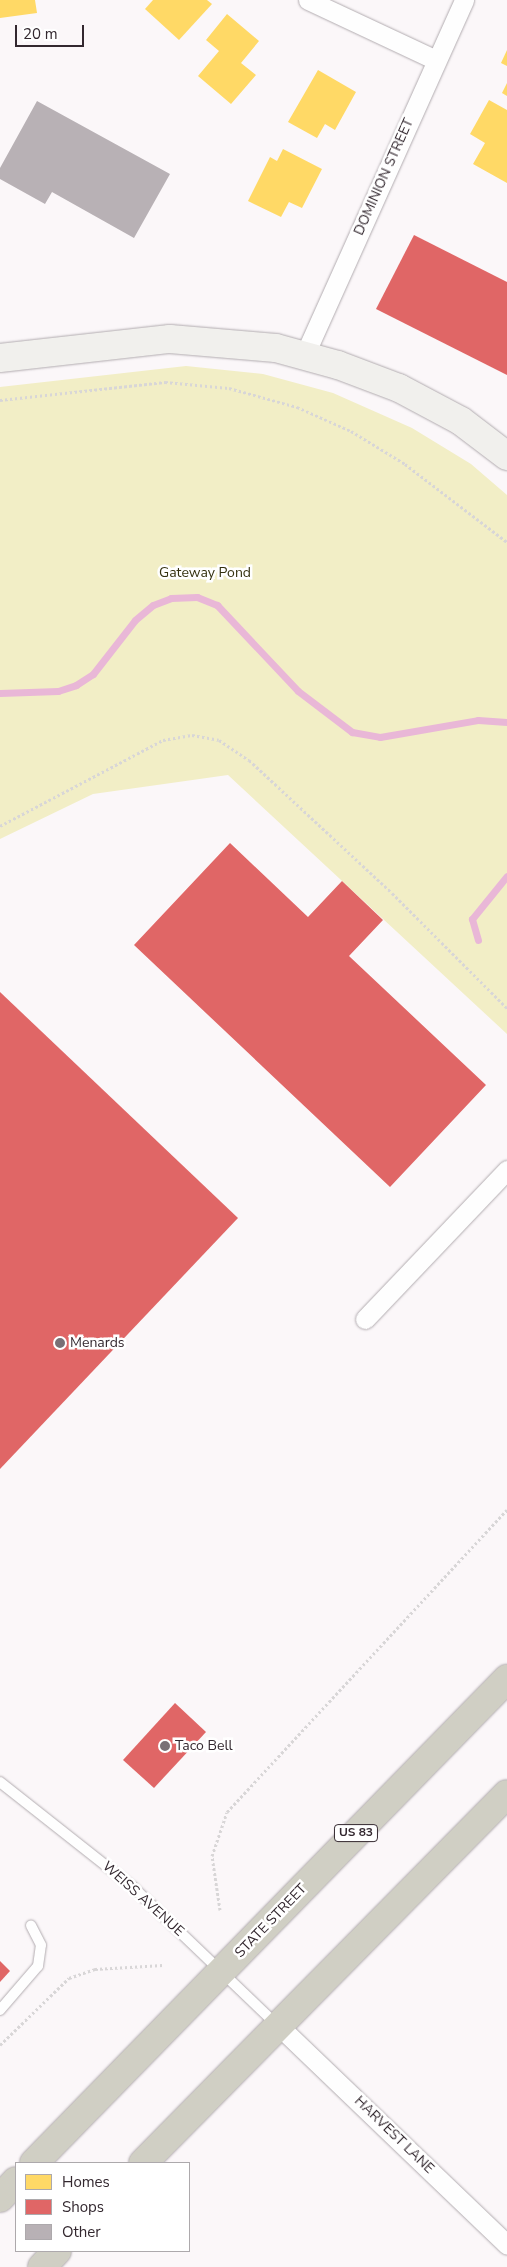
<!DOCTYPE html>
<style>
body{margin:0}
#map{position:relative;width:507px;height:2267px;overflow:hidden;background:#fbf7f9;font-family:"Nunito Sans",sans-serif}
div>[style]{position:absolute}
.green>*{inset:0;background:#f2eec6}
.homes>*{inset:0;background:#ffd966}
.shops>*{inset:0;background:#e06666}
.stream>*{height:7px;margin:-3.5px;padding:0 3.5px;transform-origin:3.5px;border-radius:3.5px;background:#e9b7d7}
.building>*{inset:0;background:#b8b1b5}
.path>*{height:3px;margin-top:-1.5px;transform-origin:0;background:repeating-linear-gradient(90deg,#d8d6d7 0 2.5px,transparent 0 5px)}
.roads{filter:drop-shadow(0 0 1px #b2acb0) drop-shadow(0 0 1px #b2acb0)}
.lane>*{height:10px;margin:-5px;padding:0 5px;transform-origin:5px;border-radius:5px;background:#fefefe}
.street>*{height:19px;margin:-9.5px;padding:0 9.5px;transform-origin:9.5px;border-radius:9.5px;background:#fefefe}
.secondary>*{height:28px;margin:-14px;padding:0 14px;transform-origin:14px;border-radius:14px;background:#f1f0ed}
.highway>*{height:28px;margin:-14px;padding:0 14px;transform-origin:14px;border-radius:14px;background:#d0cfc4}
.dots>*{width:14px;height:14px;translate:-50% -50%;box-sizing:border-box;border:2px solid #fff;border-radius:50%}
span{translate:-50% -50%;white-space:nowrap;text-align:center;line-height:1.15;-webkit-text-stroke:5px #fff;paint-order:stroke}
.shield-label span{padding:1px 4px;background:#fff;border:1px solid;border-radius:4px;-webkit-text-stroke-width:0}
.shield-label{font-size:12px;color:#33282f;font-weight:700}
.street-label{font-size:14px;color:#33282f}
.park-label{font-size:14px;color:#34310f}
.poi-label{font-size:14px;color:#33282f}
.left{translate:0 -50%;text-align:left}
.legend{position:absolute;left:15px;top:2162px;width:175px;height:90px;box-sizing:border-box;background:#fff;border:1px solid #ada9ac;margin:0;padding:6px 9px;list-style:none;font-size:15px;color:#33282f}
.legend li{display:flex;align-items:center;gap:10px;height:25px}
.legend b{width:25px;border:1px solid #ada9ac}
.scale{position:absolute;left:15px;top:25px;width:69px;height:22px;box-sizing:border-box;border:2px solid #33282f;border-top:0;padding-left:6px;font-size:15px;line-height:18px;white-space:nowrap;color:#33282f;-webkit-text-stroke:4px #fff;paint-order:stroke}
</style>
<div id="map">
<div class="green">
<i style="clip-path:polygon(186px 366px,263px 374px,333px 393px,412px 428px,471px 464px,507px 495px,507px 1034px,228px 775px,93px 794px,0 839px,0 387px)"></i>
</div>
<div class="homes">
<i style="clip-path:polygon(0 0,35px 0,37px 13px,0 18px)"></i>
<i style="clip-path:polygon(153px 0,207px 0,212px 4px,179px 40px,145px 9px)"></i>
<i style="clip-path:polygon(227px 14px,259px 41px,241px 63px,256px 75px,231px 104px,198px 76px,219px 51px,206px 40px)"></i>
<i style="clip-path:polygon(507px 50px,507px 66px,501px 63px)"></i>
<i style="clip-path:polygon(318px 70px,356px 92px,335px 130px,325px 124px,317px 138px,288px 122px)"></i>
<i style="clip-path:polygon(507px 83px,507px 96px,502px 93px)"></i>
<i style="clip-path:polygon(489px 100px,507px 110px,507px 183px,473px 164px,485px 143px,470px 134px)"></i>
<i style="clip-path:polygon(283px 149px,322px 169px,302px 208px,289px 202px,281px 217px,248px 201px,270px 157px,277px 161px)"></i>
</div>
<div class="shops">
<i style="clip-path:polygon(414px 235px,507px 282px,507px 375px,376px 309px)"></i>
<i style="clip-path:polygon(230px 843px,308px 917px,342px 881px,383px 920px,349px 956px,486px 1085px,390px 1187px,134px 945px)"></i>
<i style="clip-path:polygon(0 992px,238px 1218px,0 1469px)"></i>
<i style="clip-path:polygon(175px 1703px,206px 1732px,154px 1788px,123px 1760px)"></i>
<i style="clip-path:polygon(0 1961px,10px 1971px,0 1982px)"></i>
</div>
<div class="stream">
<i style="left:0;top:693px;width:58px;rotate:-2deg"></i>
<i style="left:58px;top:691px;width:19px;rotate:-18deg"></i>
<i style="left:76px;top:685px;width:20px;rotate:-33deg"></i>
<i style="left:93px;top:674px;width:68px;rotate:-52.1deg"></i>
<i style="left:135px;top:620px;width:23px;rotate:-40deg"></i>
<i style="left:153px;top:605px;width:19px;rotate:-21deg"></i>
<i style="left:171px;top:598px;width:26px;rotate:-2deg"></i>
<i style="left:197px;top:597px;width:22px;rotate:22deg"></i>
<i style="left:217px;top:605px;width:118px;rotate:46.7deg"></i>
<i style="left:298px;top:691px;width:68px;rotate:37.2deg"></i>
<i style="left:352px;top:732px;width:28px;rotate:10deg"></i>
<i style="left:380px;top:737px;width:99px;rotate:-9.8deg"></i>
<i style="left:478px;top:720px;width:29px;rotate:4deg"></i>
<i style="left:478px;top:940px;width:22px;rotate:-106deg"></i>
<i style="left:472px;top:919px;width:55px;rotate:-50.9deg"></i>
</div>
<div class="building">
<i style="clip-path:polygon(37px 101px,170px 174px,134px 238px,52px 192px,45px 204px,0 179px,0 168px)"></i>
</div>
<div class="path">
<i style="left:0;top:400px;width:166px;rotate:-6.2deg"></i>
<i style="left:165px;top:382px;width:64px;rotate:5.4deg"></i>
<i style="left:229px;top:388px;width:71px;rotate:15.6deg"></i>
<i style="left:297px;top:407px;width:59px;rotate:24deg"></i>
<i style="left:351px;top:431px;width:63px;rotate:31.4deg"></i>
<i style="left:405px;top:464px;width:128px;rotate:37.4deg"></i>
<i style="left:0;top:826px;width:184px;rotate:-27.8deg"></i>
<i style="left:163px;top:740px;width:29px;rotate:-10deg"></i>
<i style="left:192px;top:735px;width:27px;rotate:10deg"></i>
<i style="left:219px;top:740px;width:36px;rotate:34deg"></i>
<i style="left:249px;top:760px;width:195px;rotate:42.9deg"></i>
<i style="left:392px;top:893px;width:163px;rotate:45deg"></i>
<i style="left:220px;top:1910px;width:55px;rotate:-98.4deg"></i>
<i style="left:212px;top:1856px;width:46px;rotate:-71.2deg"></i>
<i style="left:227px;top:1812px;width:412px;rotate:-47.2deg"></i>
<i style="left:0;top:2045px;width:96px;rotate:-44.2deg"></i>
<i style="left:69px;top:1978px;width:28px;rotate:-19deg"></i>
<i style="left:95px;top:1969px;width:68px;rotate:-3.4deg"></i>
</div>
<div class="roads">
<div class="lane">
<i style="left:0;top:1782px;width:169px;rotate:38.3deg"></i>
<i style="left:133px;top:1887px;width:199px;rotate:43.8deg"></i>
<i style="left:0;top:2010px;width:58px;rotate:-49.2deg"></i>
<i style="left:38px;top:1966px;width:21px;rotate:-82deg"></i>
<i style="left:41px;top:1945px;width:22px;rotate:-117deg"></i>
</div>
<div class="street">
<i style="left:308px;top:0;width:141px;rotate:25.1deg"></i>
<i style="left:305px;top:354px;width:388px;rotate:-65.8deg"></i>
<i style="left:365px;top:1319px;width:206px;rotate:-46.4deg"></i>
<i style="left:279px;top:2026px;width:316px;rotate:43.8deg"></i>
</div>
<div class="secondary">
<i style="left:0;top:358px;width:171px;rotate:-6.4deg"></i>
<i style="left:170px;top:339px;width:106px;rotate:4.9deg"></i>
<i style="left:276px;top:348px;width:64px;rotate:15.3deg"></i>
<i style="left:338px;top:365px;width:65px;rotate:20.7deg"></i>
<i style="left:399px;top:388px;width:70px;rotate:28deg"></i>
<i style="left:461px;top:421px;width:58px;rotate:37.3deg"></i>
</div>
<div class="highway">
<i style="left:34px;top:2163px;width:677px;rotate:-45.66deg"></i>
<i style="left:143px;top:2163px;width:518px;rotate:-45.39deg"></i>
<i style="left:0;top:2198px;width:23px;rotate:-47deg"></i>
<i style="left:42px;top:2267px;width:22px;rotate:-47deg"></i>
</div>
</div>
<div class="dots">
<i style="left:60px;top:1343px;background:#797076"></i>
<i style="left:165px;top:1746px;background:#797076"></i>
</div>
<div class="shield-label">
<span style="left:356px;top:1833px">US 83</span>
</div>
<div class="street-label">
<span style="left:384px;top:177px;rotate:-66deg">DOMINION STREET</span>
<span style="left:143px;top:1899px;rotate:42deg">WEISS AVENUE</span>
<span style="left:271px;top:1921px;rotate:-46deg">STATE STREET</span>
<span style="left:394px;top:2135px;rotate:44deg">HARVEST LANE</span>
</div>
<div class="park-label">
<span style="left:205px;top:573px">Gateway Pond</span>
</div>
<div class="poi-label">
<span class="left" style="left:70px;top:1343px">Menards</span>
<span class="left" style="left:175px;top:1746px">Taco Bell</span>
</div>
<ul class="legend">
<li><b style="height:14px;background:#ffd966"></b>Homes</li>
<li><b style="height:14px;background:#e06666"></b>Shops</li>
<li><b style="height:14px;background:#b8b1b5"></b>Other</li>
</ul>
<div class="scale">20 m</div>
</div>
